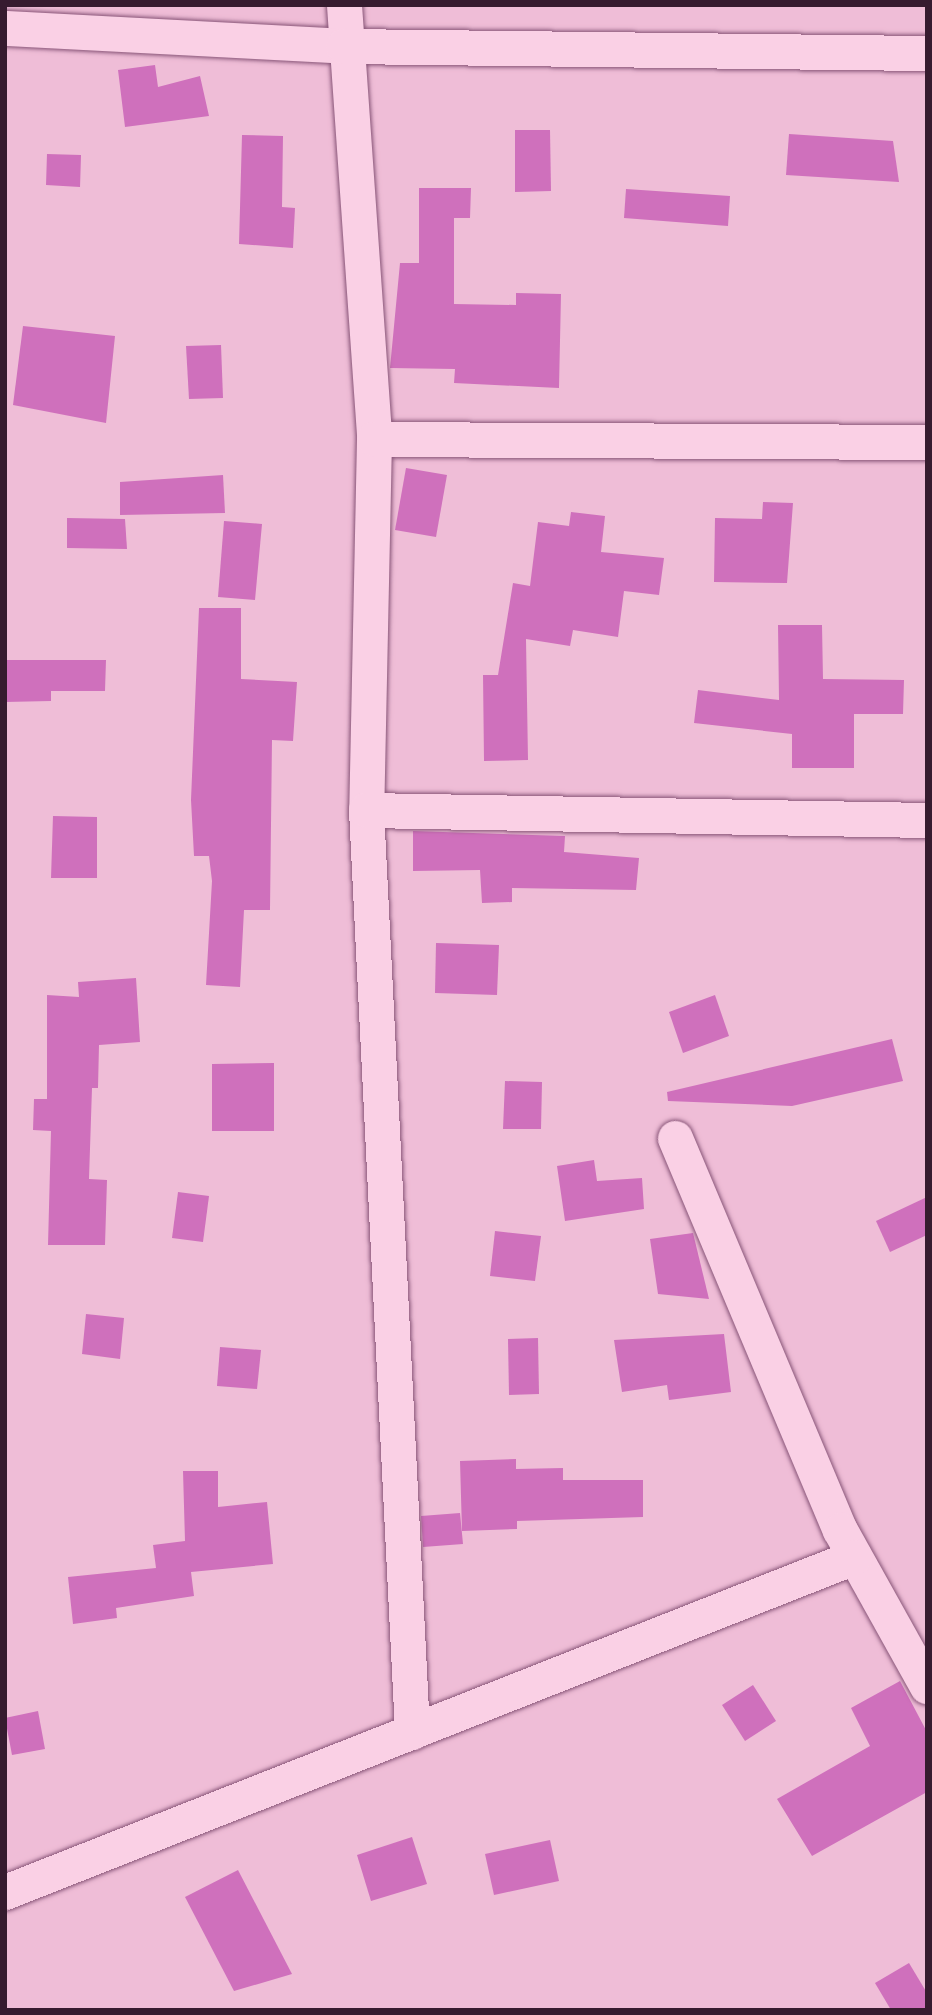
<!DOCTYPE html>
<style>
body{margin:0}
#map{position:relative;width:932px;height:2015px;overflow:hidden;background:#efbdd7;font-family:Lora,serif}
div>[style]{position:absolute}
.building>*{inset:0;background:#cf70bc}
.roads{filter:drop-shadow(0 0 2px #885578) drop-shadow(0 0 2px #885578)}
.street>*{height:35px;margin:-17.5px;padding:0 17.5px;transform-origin:17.5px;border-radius:17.5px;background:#fad0e5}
span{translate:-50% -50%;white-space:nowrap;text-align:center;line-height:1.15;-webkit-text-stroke:7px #f7cce2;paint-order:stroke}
.frame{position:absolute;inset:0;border:7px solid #361b2f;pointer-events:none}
</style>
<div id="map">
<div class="building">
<i style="clip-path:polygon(155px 65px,158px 87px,200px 76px,209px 116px,125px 127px,118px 70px)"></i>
<i style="clip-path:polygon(515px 130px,550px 130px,551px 191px,515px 192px)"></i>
<i style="clip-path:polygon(789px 134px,893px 141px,899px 182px,786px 175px)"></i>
<i style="clip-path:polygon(242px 135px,283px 136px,282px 207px,295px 208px,293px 248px,239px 244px)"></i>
<i style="clip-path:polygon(47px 154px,81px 155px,80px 187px,46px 185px)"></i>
<i style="clip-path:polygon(419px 188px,471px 188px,470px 218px,454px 218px,454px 304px,516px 305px,516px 293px,561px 294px,559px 388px,454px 383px,455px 369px,390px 368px,400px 263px,419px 263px)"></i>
<i style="clip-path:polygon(626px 189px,730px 196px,728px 226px,624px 218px)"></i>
<i style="clip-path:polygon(23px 326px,115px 336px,106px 423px,13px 405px)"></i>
<i style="clip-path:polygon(221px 345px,223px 398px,189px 399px,186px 346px)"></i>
<i style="clip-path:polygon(406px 468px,447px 475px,436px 537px,395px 530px)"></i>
<i style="clip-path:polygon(223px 475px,225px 513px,120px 515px,120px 482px)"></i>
<i style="clip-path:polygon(763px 502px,793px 503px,787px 583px,714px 582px,715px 518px,762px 519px)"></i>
<i style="clip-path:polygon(571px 512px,605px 516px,601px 552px,664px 558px,659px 595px,624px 591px,618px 637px,573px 630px,570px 646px,526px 639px,528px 760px,484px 761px,483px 675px,498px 675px,513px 583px,530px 586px,538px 522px,569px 526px)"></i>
<i style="clip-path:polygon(67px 518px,125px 519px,127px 549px,67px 548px)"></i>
<i style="clip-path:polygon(224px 521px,262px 524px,255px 600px,218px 597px)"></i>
<i style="clip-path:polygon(199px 608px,241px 608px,241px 679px,297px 682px,293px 741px,272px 740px,270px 910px,244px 910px,240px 987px,206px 985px,212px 881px,209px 856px,194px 856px,191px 800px)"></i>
<i style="clip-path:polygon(778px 625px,822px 625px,823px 679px,904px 680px,903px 714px,854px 714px,854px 768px,792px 768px,792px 734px,694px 723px,698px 690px,779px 700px)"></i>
<i style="clip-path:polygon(5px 660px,106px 660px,105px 691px,51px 691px,51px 701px,5px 702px)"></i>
<i style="clip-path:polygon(53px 816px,97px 817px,97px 878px,51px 878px)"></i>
<i style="clip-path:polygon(413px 831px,565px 836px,564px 852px,639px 858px,636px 890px,512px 888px,512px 902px,482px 903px,480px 870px,413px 871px)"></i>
<i style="clip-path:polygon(436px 943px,499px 945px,497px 995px,435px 993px)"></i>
<i style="clip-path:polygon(136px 978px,140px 1042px,99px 1045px,98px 1088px,92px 1088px,89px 1179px,107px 1180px,105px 1245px,48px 1245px,51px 1131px,33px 1130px,34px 1099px,47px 1099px,47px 995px,79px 997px,78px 982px)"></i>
<i style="clip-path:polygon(715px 995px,729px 1036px,683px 1053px,669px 1012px)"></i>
<i style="clip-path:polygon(892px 1039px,903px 1081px,792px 1106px,668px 1101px,667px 1092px)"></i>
<i style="clip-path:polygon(274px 1063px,274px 1131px,212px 1131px,212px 1064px)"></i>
<i style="clip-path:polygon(505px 1081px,542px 1082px,541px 1129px,503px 1129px)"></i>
<i style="clip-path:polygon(594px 1160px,597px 1181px,642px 1178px,644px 1209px,565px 1221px,557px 1166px)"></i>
<i style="clip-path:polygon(178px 1192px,209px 1196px,203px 1242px,172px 1238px)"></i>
<i style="clip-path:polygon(927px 1197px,927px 1235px,890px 1252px,876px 1221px)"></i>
<i style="clip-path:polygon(495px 1231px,541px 1236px,535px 1281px,490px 1276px)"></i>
<i style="clip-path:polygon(693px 1233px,709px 1299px,658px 1294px,650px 1239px)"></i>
<i style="clip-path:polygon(86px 1314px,124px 1318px,120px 1359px,82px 1354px)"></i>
<i style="clip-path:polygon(724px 1334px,731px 1392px,669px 1400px,667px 1385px,622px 1392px,614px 1340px)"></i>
<i style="clip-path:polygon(538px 1338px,539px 1394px,509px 1395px,508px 1339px)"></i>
<i style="clip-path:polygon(220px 1347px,261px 1350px,257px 1389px,217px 1386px)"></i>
<i style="clip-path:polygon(516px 1459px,516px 1469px,563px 1468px,563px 1480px,643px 1480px,643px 1517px,517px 1521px,517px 1529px,462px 1531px,460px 1461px)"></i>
<i style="clip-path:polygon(183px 1471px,218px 1471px,218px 1507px,267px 1502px,273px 1564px,191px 1572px,194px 1596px,116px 1608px,117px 1618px,73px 1624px,68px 1577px,156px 1568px,153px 1545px,185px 1541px)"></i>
<i style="clip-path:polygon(460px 1513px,463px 1544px,423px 1547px,421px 1516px)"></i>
<i style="clip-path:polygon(900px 1681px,927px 1732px,927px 1792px,812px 1856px,777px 1799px,870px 1746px,851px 1708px)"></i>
<i style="clip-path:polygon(753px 1685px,776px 1721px,745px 1741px,722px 1705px)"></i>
<i style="clip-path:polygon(38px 1711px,45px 1749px,12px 1755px,5px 1718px)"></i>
<i style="clip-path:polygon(412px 1837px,427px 1884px,371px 1901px,357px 1855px)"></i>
<i style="clip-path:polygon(550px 1840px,559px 1881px,494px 1895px,485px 1854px)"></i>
<i style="clip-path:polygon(238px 1870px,292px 1974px,234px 1991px,185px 1897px)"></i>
<i style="clip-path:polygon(909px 1963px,927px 1993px,927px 2010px,891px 2010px,875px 1983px)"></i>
</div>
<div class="roads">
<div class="street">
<i style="left:344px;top:5px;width:435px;rotate:86deg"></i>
<i style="left:374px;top:439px;width:371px;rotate:91.2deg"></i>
<i style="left:366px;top:810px;width:923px;rotate:87.14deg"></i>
<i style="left:5px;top:28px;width:338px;rotate:3deg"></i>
<i style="left:343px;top:46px;width:584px;rotate:0.69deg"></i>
<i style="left:374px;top:439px;width:553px;rotate:0.31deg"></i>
<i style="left:366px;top:810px;width:561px;rotate:1.02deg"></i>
<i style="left:675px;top:1138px;width:425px;rotate:67.2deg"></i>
<i style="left:840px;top:1530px;width:179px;rotate:60.9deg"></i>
<i style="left:5px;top:1892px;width:913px;rotate:-21.53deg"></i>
</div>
</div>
<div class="frame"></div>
</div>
